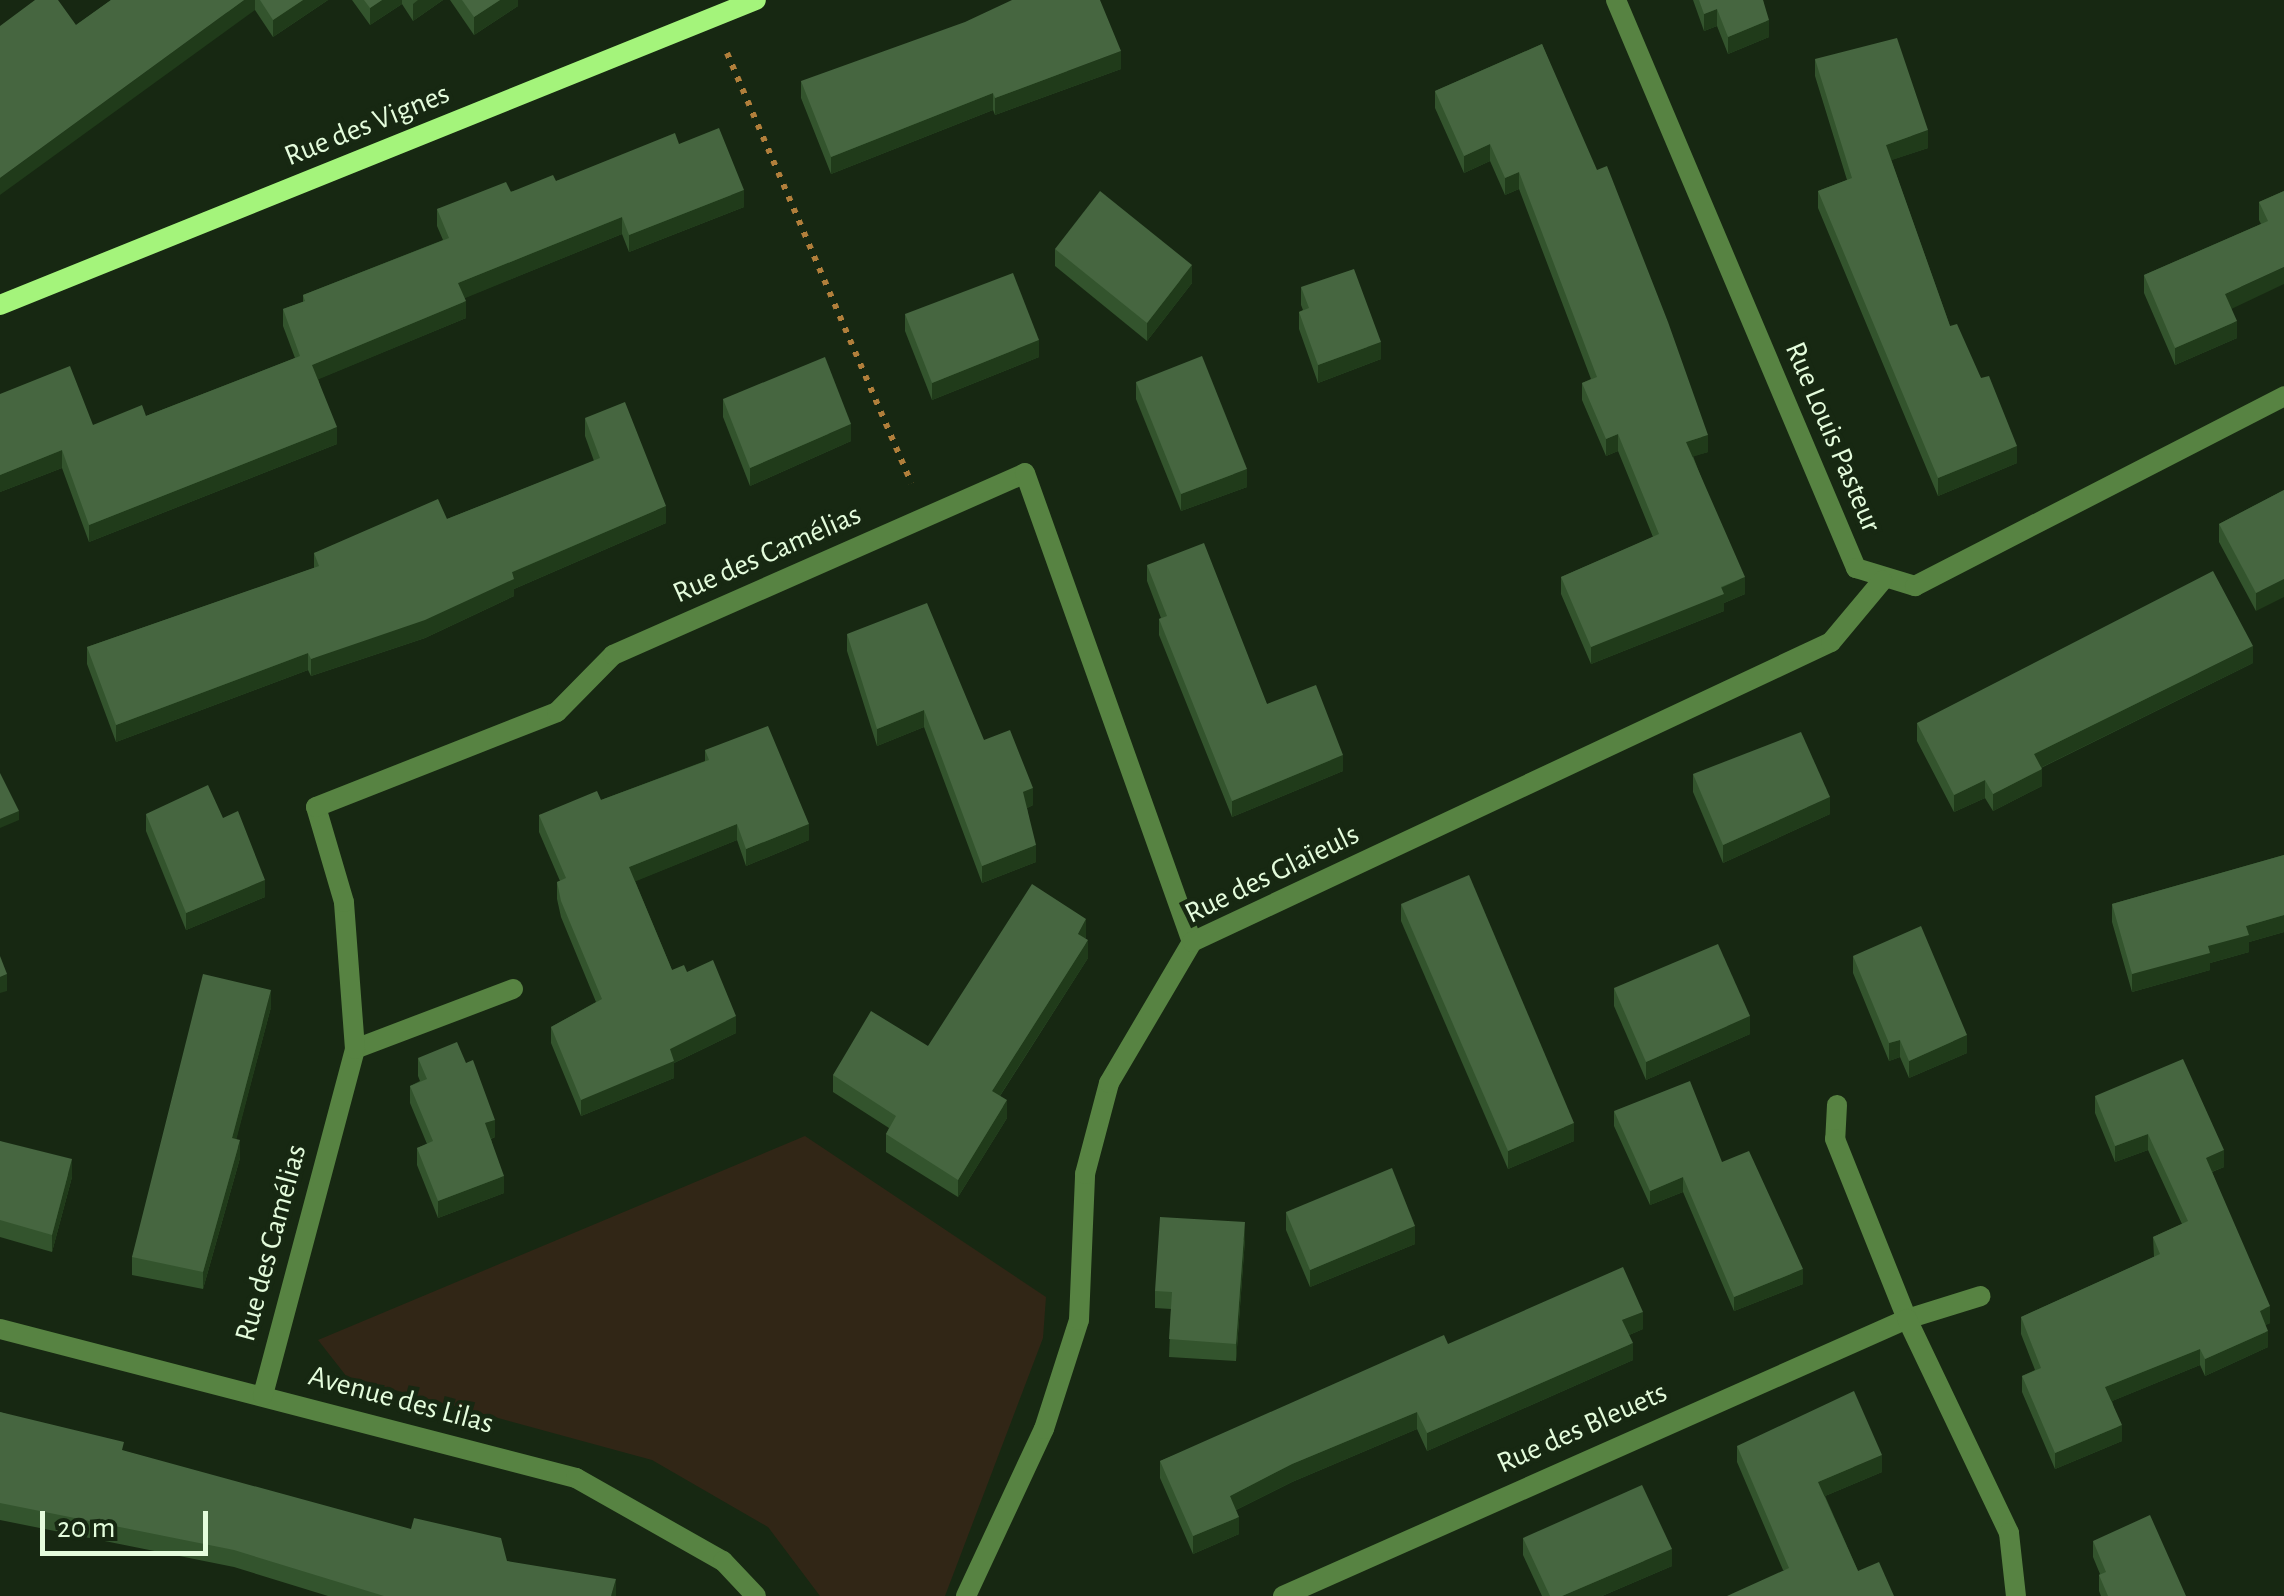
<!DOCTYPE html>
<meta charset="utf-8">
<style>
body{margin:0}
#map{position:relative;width:2284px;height:1596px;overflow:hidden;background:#172812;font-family:"Alegreya Sans",sans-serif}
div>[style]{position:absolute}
.green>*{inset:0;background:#312616}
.path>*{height:6px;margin-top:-3px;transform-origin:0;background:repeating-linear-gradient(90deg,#b17f3b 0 5px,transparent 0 13px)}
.street>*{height:20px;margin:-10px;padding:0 10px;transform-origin:10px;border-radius:10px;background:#578342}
.secondary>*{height:20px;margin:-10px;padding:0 10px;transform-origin:10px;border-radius:10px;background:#a4f47b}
.wall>*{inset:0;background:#33542d}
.shaded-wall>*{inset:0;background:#203b1a}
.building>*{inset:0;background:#466640}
span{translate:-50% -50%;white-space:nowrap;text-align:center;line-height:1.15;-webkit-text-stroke:9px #172812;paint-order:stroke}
.street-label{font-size:30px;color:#e4fcdc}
.scale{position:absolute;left:40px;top:1511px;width:168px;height:45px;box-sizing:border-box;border:5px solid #e4fcdc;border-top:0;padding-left:12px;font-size:30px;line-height:35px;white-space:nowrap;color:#e4fcdc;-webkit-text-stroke:8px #172812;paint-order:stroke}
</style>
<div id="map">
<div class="green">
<i style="clip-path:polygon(805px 1136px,1046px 1297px,1043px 1338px,945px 1596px,820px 1596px,768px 1527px,652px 1460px,347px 1377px,318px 1340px)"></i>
</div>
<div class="path">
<i style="left:727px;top:53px;width:468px;rotate:66.8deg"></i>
</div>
<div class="street">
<i style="left:1616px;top:0;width:617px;rotate:67.09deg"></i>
<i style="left:1856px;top:568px;width:62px;rotate:17deg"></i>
<i style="left:1915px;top:586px;width:415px;rotate:-27.2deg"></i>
<i style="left:355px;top:1049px;width:169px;rotate:-20.8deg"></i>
<i style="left:1837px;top:1105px;width:34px;rotate:93deg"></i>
<i style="left:1835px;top:1139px;width:194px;rotate:68.2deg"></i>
<i style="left:1907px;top:1319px;width:77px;rotate:-17.3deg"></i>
<i style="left:0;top:1329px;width:595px;rotate:14.5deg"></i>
<i style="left:576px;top:1478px;width:169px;rotate:29.5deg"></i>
<i style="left:723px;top:1561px;width:48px;rotate:46.7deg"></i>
<i style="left:263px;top:1395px;width:358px;rotate:-75.1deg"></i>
<i style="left:355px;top:1049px;width:147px;rotate:-94.3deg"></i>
<i style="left:344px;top:902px;width:99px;rotate:-106.4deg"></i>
<i style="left:316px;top:807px;width:259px;rotate:-21.5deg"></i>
<i style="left:557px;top:712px;width:80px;rotate:-45.5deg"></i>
<i style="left:613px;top:655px;width:450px;rotate:-23.8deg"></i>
<i style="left:1025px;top:473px;width:498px;rotate:70.4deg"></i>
<i style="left:966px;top:1596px;width:184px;rotate:-65deg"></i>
<i style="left:1044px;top:1429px;width:114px;rotate:-72.2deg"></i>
<i style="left:1079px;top:1320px;width:146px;rotate:-87.6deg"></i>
<i style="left:1085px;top:1174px;width:94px;rotate:-75.2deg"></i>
<i style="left:1109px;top:1083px;width:164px;rotate:-59.5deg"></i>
<i style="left:1192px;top:942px;width:706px;rotate:-25.15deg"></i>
<i style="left:1831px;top:642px;width:80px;rotate:-50.1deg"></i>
<i style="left:1283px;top:1596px;width:683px;rotate:-23.94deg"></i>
<i style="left:1907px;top:1319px;width:237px;rotate:64.5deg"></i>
<i style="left:2009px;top:1533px;width:63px;rotate:83.7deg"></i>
</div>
<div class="secondary">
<i style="left:0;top:305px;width:815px;rotate:-21.97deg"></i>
</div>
<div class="wall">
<i style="clip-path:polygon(111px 0,328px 0,273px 37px,255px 10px,76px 25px)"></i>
<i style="clip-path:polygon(352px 0,443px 0,413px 21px,402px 4px,370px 25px)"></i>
<i style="clip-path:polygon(450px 0,518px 0,518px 6px,474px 35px)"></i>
<i style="clip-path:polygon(1693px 0,1763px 0,1769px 37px,1728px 54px,1717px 26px,1704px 31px)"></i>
<i style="clip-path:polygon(1542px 44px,1708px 452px,1693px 456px,1745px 594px,1724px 603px,1724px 611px,1591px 664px,1561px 594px,1561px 577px,1653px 537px,1618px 451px,1606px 456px,1582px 400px,1582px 383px,1591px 379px,1519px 189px,1505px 195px,1490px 161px,1464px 173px,1435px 108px,1435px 91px)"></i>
<i style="clip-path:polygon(1815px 59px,1928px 148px,1891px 160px,1950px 326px,1981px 378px,2017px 463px,1938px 496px,1818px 208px,1818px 191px,1847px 180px,1815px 76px)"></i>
<i style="clip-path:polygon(1121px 69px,995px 115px,993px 110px,831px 174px,801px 98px,801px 81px)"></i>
<i style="clip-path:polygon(679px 144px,744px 207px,629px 252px,622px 234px,464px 298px,466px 318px,318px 379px,337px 444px,89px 542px,62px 468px,0 492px,0 394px,93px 425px,146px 416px,295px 358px,283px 326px,283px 309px,303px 302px,303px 295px,443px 240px,437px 226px,437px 209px,556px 181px)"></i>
<i style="clip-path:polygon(2284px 191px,2231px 309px,2237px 338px,2175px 365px,2144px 293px,2144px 275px,2261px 224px,2259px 220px,2259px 202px)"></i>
<i style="clip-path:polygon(1055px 249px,1192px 283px,1147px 341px,1055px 266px)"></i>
<i style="clip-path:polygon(1301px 287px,1381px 359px,1318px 383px,1299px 329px,1299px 312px,1303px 310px,1301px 305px)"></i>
<i style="clip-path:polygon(905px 314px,1039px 357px,932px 400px,905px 331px)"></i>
<i style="clip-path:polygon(1136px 382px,1247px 487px,1181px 511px,1136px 399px)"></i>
<i style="clip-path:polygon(723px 399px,851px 441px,750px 486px,723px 417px)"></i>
<i style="clip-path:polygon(585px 418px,666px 523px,514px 589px,514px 596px,425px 638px,311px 676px,308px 670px,116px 742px,87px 664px,87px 647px,314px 568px,314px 553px,447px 519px,594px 461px,585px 436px)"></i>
<i style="clip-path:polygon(2284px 490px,2256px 611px,2219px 542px,2219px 524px)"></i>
<i style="clip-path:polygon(1147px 565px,1267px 704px,1343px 771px,1232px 817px,1159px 635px,1159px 619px,1161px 618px,1147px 581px)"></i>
<i style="clip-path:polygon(847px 634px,984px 740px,1033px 805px,1027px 808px,1036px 862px,982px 883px,924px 727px,877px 746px,847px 651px)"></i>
<i style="clip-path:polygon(2253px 663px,2041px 768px,2042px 786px,1993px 811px,1985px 798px,1954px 812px,1917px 741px,1917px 723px)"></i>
<i style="clip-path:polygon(705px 750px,809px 840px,746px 866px,737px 840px,635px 881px,672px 970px,687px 972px,736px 1033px,674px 1063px,674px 1078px,581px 1116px,551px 1043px,551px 1027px,596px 1002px,561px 917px,557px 899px,557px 882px,560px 881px,539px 832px,539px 815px,601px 800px,705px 761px)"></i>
<i style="clip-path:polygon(1693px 774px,1830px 814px,1723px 863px,1693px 792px)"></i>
<i style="clip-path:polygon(146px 814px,265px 897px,186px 930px,146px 831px)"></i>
<i style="clip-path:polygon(2284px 855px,2284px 932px,2249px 942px,2249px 952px,2210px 963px,2210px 970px,2132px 992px,2112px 922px,2112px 904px)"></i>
<i style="clip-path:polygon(1401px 904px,1574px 1141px,1508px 1169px,1401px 921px)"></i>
<i style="clip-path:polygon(1086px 936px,1085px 939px,1088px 958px,1000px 1096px,1007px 1118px,958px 1197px,886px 1152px,886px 1134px,889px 1128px,833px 1092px,833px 1075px,928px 1046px)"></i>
<i style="clip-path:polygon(1853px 956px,1967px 1053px,1909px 1078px,1900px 1057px,1889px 1061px,1853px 973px)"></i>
<i style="clip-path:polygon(1614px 988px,1750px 1034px,1646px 1080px,1614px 1006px)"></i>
<i style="clip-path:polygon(271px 1007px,236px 1139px,240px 1158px,203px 1289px,132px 1275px,132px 1257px)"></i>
<i style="clip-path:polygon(418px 1058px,495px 1137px,491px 1139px,504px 1193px,438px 1218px,417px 1165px,417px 1148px,427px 1144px,410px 1103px,410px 1086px,420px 1081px,418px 1076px)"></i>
<i style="clip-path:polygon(2095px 1096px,2224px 1167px,2212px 1172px,2270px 1323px,2265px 1325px,2268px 1347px,2205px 1376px,2200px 1365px,2112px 1401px,2122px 1441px,2055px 1469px,2022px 1392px,2022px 1376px,2035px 1370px,2021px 1334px,2021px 1317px,2154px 1257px,2153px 1237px,2182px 1224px,2148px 1150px,2115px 1162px,2095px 1113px)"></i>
<i style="clip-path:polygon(1614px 1111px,1803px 1284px,1734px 1311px,1683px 1192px,1650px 1205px,1614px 1126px)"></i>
<i style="clip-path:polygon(0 1141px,72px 1177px,52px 1252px,0 1237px)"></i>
<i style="clip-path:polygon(1286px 1212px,1415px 1244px,1310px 1287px,1286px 1230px)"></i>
<i style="clip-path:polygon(1245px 1239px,1236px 1361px,1169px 1357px,1171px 1309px,1155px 1308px,1155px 1291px)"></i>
<i style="clip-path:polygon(1643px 1329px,1629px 1335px,1633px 1360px,1427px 1451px,1417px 1429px,1292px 1482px,1236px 1510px,1239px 1534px,1193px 1554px,1160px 1478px,1160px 1461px,1448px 1344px)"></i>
<i style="clip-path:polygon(0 1412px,124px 1451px,507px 1561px,616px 1596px,328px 1596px,234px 1567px,0 1520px)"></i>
<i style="clip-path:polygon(1737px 1446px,1882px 1472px,1825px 1496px,1858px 1571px,1783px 1570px,1737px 1462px)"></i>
<i style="clip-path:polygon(1523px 1538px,1672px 1566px,1602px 1596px,1542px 1596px,1523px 1555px)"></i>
<i style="clip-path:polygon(2093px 1541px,2186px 1596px,2101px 1596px,2099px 1591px,2099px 1575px,2100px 1574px,2093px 1557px)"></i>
</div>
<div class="shaded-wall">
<i style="clip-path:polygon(244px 0,255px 0,255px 10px,0 195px,0 178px)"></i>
<i style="clip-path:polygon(303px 0,328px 0,273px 37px,273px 20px)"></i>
<i style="clip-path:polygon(382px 0,402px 0,402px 4px,370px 25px,370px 8px)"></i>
<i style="clip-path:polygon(418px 0,443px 0,413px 21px,413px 4px)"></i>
<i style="clip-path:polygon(500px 0,518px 0,518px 6px,474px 35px,474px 17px)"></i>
<i style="clip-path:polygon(1717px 9px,1717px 26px,1704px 31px,1704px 14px)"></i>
<i style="clip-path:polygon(1769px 20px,1769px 37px,1728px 54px,1728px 37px)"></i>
<i style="clip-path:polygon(1121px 51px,1121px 69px,995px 115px,995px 98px)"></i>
<i style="clip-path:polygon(993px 93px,993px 110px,831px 174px,831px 157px)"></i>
<i style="clip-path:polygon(1928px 130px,1928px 148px,1886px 162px,1886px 145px)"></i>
<i style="clip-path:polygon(1490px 144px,1490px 161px,1464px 173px,1464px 156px)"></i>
<i style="clip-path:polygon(1519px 172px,1519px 189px,1505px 195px,1505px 178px)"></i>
<i style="clip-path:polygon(744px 190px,744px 207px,629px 252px,629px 235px)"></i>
<i style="clip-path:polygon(622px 217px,622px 234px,458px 301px,458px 283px)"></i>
<i style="clip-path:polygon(1192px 265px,1192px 283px,1147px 341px,1147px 323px)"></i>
<i style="clip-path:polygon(2284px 267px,2284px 284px,2225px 312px,2225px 294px)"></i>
<i style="clip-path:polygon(466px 301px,466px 318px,312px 382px,312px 365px)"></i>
<i style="clip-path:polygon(2237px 321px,2237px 338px,2175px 365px,2175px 348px)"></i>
<i style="clip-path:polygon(1039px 340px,1039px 357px,932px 400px,932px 383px)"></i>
<i style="clip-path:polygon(1381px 342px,1381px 359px,1318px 383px,1318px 365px)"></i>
<i style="clip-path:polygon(851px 424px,851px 441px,750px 486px,750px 468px)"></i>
<i style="clip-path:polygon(337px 427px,337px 444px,89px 542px,89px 525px)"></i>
<i style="clip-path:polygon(1618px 434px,1618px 451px,1606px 456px,1606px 439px)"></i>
<i style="clip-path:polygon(1708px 435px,1708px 452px,1686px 459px,1686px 442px)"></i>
<i style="clip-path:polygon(2017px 446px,2017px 463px,1938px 496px,1938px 478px)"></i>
<i style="clip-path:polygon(62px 450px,62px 468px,0 492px,0 475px)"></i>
<i style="clip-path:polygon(1247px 469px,1247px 487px,1181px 511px,1181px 494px)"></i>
<i style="clip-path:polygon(666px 506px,666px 523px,514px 589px,514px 596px,425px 638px,311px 676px,311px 659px)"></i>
<i style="clip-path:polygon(1745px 577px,1745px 594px,1724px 603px,1724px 611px,1591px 664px,1591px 647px)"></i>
<i style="clip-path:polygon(2284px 579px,2284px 597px,2256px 611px,2256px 593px)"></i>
<i style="clip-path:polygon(2253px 646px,2253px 663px,2034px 771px,2034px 754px)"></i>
<i style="clip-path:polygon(308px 653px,308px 670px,116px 742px,116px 725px)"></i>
<i style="clip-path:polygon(924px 710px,924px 727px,877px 746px,877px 729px)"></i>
<i style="clip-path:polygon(1343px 755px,1343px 771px,1232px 817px,1232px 801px)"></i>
<i style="clip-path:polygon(2042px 769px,2042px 786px,1993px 811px,1993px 794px)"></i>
<i style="clip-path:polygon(1985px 780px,1985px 798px,1954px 812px,1954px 795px)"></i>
<i style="clip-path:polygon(1033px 788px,1033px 805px,1023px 810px,1023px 792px)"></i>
<i style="clip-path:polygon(1830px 797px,1830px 814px,1723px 863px,1723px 845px)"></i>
<i style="clip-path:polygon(19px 811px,19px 820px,0 828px,0 819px)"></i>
<i style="clip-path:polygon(737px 824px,737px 840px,629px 884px,629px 867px)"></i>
<i style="clip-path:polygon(809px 824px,809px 840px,746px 866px,746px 849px)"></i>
<i style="clip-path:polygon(1036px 845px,1036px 862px,982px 883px,982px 866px)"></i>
<i style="clip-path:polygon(265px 880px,265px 897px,186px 930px,186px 913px)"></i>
<i style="clip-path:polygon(2284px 915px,2284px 932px,2249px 942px,2249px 952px,2210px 963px,2210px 970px,2132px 992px,2132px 974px,2246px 926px)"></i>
<i style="clip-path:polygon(1086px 919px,1086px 936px,1078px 951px,1078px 934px)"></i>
<i style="clip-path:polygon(1088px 940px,1088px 958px,992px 1108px,992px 1091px)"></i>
<i style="clip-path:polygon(7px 974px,7px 991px,0 993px,0 977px)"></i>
<i style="clip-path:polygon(271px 990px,271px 1007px,232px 1156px,232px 1138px)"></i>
<i style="clip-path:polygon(736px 1016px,736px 1033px,674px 1063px,674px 1078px,581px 1116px,581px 1100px,670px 1049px)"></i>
<i style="clip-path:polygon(1750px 1016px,1750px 1034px,1646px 1080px,1646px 1062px)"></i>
<i style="clip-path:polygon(1967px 1035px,1967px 1053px,1909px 1078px,1909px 1061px)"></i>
<i style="clip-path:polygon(1900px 1040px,1900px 1057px,1889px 1061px,1889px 1043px)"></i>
<i style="clip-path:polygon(1007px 1100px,1007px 1118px,958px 1197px,958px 1180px)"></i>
<i style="clip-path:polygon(495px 1120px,495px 1137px,485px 1141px,485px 1123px)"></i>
<i style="clip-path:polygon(1574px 1123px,1574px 1141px,1508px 1169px,1508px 1151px)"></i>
<i style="clip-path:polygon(2148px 1134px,2148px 1150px,2115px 1162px,2115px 1146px)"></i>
<i style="clip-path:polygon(240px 1140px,240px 1158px,203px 1289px,203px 1272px)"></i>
<i style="clip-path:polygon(2224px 1150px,2224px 1167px,2206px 1174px,2206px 1158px)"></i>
<i style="clip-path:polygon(72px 1159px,72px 1177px,52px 1252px,52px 1235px)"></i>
<i style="clip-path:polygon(504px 1176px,504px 1193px,438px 1218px,438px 1201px)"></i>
<i style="clip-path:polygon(1683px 1177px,1683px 1192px,1650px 1205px,1650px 1191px)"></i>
<i style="clip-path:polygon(1245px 1222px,1245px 1239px,1236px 1361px,1236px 1344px)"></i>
<i style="clip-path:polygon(1415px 1226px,1415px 1244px,1310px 1287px,1310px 1270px)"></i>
<i style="clip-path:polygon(1803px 1269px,1803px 1284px,1734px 1311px,1734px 1297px)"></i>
<i style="clip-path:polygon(2270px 1306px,2270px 1323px,2260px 1328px,2260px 1311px)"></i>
<i style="clip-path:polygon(1643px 1312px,1643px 1329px,1622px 1338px,1622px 1320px)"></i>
<i style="clip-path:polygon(2268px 1331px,2268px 1347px,2205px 1376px,2205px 1359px)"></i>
<i style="clip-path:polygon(1633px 1343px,1633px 1360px,1427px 1451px,1427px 1433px)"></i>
<i style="clip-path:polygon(2200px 1349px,2200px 1365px,2105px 1404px,2105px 1387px)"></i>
<i style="clip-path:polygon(1417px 1412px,1417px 1429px,1292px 1482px,1230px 1513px,1230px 1496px,1292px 1464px)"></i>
<i style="clip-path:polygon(2122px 1425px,2122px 1441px,2055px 1469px,2055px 1453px)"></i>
<i style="clip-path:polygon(1882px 1455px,1882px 1472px,1818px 1499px,1818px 1482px)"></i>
<i style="clip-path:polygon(1239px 1517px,1239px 1534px,1193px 1554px,1193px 1536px)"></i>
<i style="clip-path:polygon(1672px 1549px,1672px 1566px,1602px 1596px,1562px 1596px)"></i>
<i style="clip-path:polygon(616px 1579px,616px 1596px,611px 1596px)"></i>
</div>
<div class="building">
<i style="clip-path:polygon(35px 0,58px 0,76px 25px,111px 0,244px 0,0 178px,0 26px)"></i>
<i style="clip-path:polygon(260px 0,303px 0,273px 20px)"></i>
<i style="clip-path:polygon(364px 0,382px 0,370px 8px)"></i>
<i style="clip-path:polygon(462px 0,500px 0,474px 17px)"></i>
<i style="clip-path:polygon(1012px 0,1100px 0,1121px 51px,995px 98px,993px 93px,831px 157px,801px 81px,965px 22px)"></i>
<i style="clip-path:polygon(1699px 0,1763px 0,1769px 20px,1728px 37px,1717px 9px,1704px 14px)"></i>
<i style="clip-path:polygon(1897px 38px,1928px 130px,1886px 145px,1950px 326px,1957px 324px,1981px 378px,1989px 376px,2017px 446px,1938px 478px,1818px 191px,1852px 178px,1815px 59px)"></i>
<i style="clip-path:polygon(1542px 44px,1597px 170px,1607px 166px,1668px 322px,1708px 435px,1686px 442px,1745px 577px,1721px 587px,1724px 594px,1591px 647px,1561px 577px,1659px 534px,1618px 434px,1606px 439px,1582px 383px,1597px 377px,1519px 172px,1505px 178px,1490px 144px,1464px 156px,1435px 91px)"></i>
<i style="clip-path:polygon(719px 128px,744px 190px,629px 235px,622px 217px,458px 283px,466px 301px,312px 365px,337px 427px,89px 525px,62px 450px,0 475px,0 394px,70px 366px,93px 425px,142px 405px,146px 416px,300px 356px,283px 309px,305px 301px,303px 295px,449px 238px,437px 209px,506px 182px,511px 192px,553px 175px,556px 181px,675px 133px,679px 144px)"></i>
<i style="clip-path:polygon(1100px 191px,1192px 265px,1147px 323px,1055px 249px)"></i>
<i style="clip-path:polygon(2284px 191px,2284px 267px,2225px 294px,2237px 321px,2175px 348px,2144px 275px,2268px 221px,2259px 202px)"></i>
<i style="clip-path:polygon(1354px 269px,1381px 342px,1318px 365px,1299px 312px,1309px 308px,1301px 287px)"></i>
<i style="clip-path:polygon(1013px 273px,1039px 340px,932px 383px,905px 314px)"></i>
<i style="clip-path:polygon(1202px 356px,1247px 469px,1181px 494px,1136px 382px)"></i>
<i style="clip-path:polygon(825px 357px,851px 424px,750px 468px,723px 399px)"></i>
<i style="clip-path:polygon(625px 402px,666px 506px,512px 572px,514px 579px,425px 620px,311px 659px,308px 653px,116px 725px,87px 647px,319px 566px,314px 553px,438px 499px,447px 519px,600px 458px,585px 418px)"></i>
<i style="clip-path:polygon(2284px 490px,2284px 579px,2256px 593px,2219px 524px)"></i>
<i style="clip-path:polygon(1204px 543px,1267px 704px,1316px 685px,1343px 755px,1232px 801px,1159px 619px,1167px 616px,1147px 565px)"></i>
<i style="clip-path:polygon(2213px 571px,2253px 646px,2034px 754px,2042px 769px,1993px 794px,1985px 780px,1954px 795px,1917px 723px)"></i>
<i style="clip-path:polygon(927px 603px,984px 740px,1010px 730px,1033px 788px,1023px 792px,1036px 845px,982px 866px,924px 710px,877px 729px,847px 634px)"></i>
<i style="clip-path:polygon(768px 726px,809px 824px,746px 849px,737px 824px,629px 867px,672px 970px,684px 965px,687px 972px,713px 960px,736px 1016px,670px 1049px,674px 1061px,581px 1100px,551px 1027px,602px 999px,561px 901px,557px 882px,566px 878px,539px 815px,597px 791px,601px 800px,709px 760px,705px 750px)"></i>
<i style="clip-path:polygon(1801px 732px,1830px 797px,1723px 845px,1693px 774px)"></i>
<i style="clip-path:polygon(0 773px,19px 811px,0 819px)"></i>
<i style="clip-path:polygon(208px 785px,223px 818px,238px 811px,265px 880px,186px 913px,146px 814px)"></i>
<i style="clip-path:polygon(2284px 855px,2284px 915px,2246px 926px,2249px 935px,2208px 946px,2210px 953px,2132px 974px,2112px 904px)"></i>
<i style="clip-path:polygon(1469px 875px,1574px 1123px,1508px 1151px,1401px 904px)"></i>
<i style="clip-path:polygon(1032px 884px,1086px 919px,1078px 934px,1088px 940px,992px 1091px,1007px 1100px,958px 1180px,886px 1134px,896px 1116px,833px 1075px,871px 1011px,928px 1046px)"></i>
<i style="clip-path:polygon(1921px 926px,1967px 1035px,1909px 1061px,1900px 1040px,1889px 1043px,1853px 956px)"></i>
<i style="clip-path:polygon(1718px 944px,1750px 1016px,1646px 1062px,1614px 988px)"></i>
<i style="clip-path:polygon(0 956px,7px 974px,0 977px)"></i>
<i style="clip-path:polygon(203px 974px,271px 990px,232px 1138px,240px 1140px,203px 1272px,132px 1257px)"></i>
<i style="clip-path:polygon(457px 1042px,466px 1063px,473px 1060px,495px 1120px,485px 1123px,504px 1176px,438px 1201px,417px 1148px,433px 1141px,410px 1086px,427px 1079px,418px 1058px)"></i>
<i style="clip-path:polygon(2183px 1059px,2224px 1150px,2206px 1158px,2270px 1306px,2260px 1311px,2268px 1331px,2205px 1359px,2200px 1349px,2105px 1387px,2122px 1425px,2055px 1453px,2022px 1376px,2041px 1368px,2021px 1317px,2160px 1254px,2153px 1237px,2188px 1221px,2148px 1134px,2115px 1146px,2095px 1096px)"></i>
<i style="clip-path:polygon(1690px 1081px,1722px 1162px,1749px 1151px,1803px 1269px,1734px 1297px,1683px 1177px,1650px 1191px,1614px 1111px)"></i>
<i style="clip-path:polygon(0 1141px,72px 1159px,52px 1235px,0 1220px)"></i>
<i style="clip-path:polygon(1392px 1168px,1415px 1226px,1310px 1270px,1286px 1212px)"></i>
<i style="clip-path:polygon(1160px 1217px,1245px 1222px,1236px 1344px,1169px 1339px,1172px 1292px,1155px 1291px)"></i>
<i style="clip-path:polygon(1623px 1267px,1643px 1312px,1622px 1320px,1633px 1343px,1427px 1433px,1417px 1412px,1292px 1464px,1230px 1496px,1239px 1517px,1193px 1536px,1160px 1461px,1444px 1335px,1448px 1344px)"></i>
<i style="clip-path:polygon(1854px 1391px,1882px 1455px,1818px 1482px,1858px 1571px,1879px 1562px,1894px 1596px,1727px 1596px,1789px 1568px,1737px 1446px)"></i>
<i style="clip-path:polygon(0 1412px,124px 1442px,122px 1450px,411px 1529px,414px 1518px,501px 1538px,507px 1561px,616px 1579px,611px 1596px,384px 1596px,234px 1550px,0 1503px)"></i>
<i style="clip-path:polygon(1642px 1485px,1672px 1549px,1562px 1596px,1550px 1596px,1523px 1538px)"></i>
<i style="clip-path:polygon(2150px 1515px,2186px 1596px,2108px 1596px,2099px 1575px,2106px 1572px,2093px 1541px)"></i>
</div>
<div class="street-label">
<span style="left:367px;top:125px;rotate:-22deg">Rue des Vignes</span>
<span style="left:1833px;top:437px;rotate:67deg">Rue Louis Pasteur</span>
<span style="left:767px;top:554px;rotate:-24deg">Rue des Camélias</span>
<span style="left:1272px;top:874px;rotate:-26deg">Rue des Glaïeuls</span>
<span style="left:271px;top:1243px;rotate:-75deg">Rue des Camélias</span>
<span style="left:401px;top:1400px;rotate:15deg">Avenue des Lilas</span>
<span style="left:1582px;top:1428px;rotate:-24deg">Rue des Bleuets</span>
</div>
<div class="scale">20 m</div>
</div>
